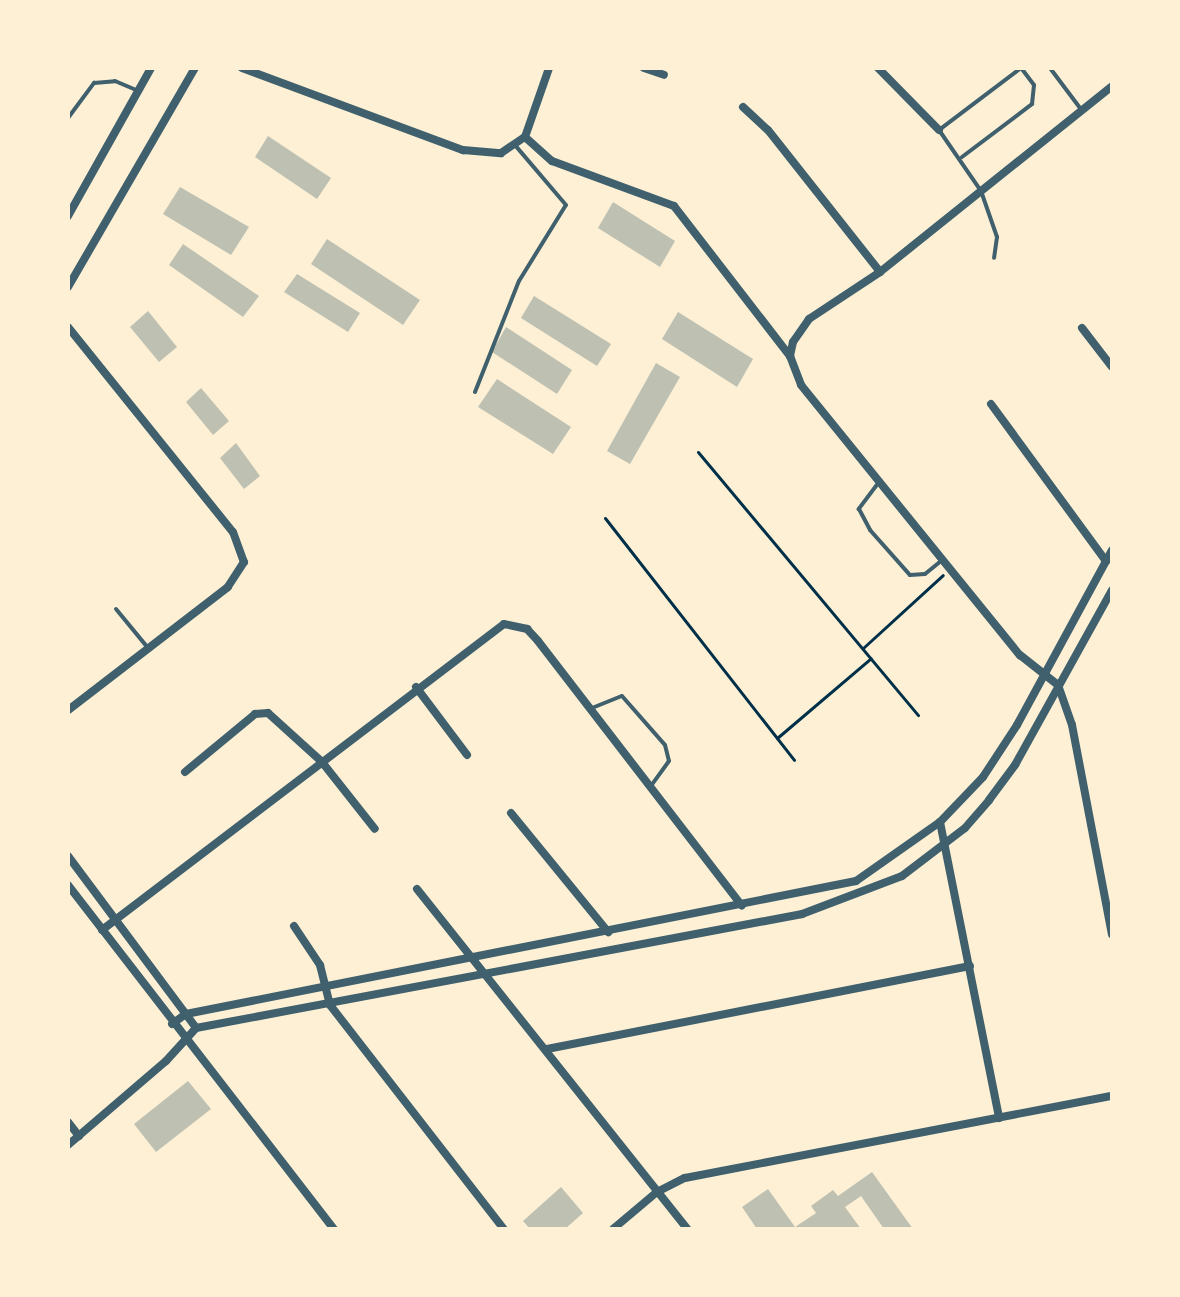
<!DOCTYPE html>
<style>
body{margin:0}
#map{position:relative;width:1180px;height:1297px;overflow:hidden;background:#fdf0d5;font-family:Raleway,sans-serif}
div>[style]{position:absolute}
.building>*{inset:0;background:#bec0b2}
.path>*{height:3px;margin:-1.5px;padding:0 1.5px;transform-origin:1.5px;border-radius:1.5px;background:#003049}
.service>*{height:4px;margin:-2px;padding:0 2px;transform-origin:2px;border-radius:2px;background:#3f606c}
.minor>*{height:8px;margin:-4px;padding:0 4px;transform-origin:4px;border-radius:4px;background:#3f606c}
span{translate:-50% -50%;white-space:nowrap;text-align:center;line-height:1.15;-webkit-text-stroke:6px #fdf0d5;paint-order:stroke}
.frame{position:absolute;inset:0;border:70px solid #fdf0d5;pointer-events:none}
</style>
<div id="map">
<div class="building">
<i style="clip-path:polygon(268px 136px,331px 178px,317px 199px,255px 157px)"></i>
<i style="clip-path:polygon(180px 187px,249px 227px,231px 255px,163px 214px)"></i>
<i style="clip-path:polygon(613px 202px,675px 241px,660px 267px,598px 228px)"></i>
<i style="clip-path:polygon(327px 239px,420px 300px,403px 325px,311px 264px)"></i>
<i style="clip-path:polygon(183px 244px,259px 296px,243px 317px,169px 265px)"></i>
<i style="clip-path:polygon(297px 274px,360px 313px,348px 332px,284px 292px)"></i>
<i style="clip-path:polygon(534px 296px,611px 344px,597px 366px,521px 318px)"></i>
<i style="clip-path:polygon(148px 311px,177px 347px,159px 362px,130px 327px)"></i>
<i style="clip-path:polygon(678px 312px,753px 359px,737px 387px,662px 339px)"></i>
<i style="clip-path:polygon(506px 327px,572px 370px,557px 394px,492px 352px)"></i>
<i style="clip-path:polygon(656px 363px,680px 377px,630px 464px,607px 451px)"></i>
<i style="clip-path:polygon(497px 379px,571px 427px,553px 454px,478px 407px)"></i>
<i style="clip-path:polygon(201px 388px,229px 421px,213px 435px,186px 402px)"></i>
<i style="clip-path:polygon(236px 443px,260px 476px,244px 489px,220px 458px)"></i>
<i style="clip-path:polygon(188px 1081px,211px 1109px,156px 1152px,134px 1124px)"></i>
<i style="clip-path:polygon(872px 1172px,913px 1229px,884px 1229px,861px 1196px,845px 1207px,861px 1229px,757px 1229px,742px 1207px,768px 1189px,795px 1227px,816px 1213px,811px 1206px,833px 1190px,838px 1196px)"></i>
<i style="clip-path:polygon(561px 1187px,583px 1213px,565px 1229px,530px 1229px,523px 1221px)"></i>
</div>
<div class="path">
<i style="left:698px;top:452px;width:343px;rotate:50.1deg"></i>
<i style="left:605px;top:518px;width:307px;rotate:52deg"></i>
<i style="left:863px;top:648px;width:108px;rotate:-42.4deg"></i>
<i style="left:777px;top:738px;width:123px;rotate:-40.4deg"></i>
</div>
<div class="service">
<i style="left:1050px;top:68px;width:50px;rotate:53.1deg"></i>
<i style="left:68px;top:118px;width:44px;rotate:-53.4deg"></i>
<i style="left:94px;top:83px;width:21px;rotate:-5deg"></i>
<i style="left:115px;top:81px;width:23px;rotate:23deg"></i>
<i style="left:962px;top:157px;width:88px;rotate:-37.1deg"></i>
<i style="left:1032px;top:104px;width:19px;rotate:-84deg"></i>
<i style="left:1034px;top:85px;width:21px;rotate:-127deg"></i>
<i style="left:1021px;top:68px;width:103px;rotate:142.9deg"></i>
<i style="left:939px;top:130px;width:74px;rotate:55.5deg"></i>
<i style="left:981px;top:191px;width:49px;rotate:70.8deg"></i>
<i style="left:997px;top:237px;width:21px;rotate:98deg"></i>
<i style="left:475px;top:392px;width:119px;rotate:-68.4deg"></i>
<i style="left:519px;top:281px;width:89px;rotate:-58.3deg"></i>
<i style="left:566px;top:205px;width:79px;rotate:-130.4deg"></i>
<i style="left:879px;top:482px;width:34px;rotate:127deg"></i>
<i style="left:859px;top:509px;width:24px;rotate:62deg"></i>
<i style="left:870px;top:530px;width:60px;rotate:48.4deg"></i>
<i style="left:910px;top:575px;width:15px;rotate:-4deg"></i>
<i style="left:925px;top:574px;width:21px;rotate:-39deg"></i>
<i style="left:116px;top:609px;width:50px;rotate:50.6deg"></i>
<i style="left:592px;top:708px;width:32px;rotate:-22deg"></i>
<i style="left:622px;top:696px;width:65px;rotate:48.7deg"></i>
<i style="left:665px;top:745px;width:16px;rotate:76deg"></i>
<i style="left:669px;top:761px;width:31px;rotate:126deg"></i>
</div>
<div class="minor">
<i style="left:242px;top:68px;width:236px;rotate:20.4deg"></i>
<i style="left:463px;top:150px;width:38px;rotate:5deg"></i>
<i style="left:501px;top:153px;width:29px;rotate:-34deg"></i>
<i style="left:644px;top:68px;width:21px;rotate:19deg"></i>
<i style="left:878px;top:68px;width:87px;rotate:45.5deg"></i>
<i style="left:743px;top:107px;width:34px;rotate:43deg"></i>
<i style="left:768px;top:130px;width:181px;rotate:51.7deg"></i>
<i style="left:525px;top:137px;width:36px;rotate:42deg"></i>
<i style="left:552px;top:161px;width:130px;rotate:20.2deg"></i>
<i style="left:674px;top:206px;width:190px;rotate:52.3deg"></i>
<i style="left:790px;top:356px;width:31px;rotate:69deg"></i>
<i style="left:801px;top:385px;width:348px;rotate:51deg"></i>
<i style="left:1020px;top:655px;width:48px;rotate:38.3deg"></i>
<i style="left:1058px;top:685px;width:42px;rotate:70.7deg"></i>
<i style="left:1072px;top:725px;width:213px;rotate:79.2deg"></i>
<i style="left:525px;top:137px;width:73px;rotate:-70.8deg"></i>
<i style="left:68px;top:216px;width:170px;rotate:-60.7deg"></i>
<i style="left:68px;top:287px;width:253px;rotate:-59.9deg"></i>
<i style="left:68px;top:327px;width:263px;rotate:51.2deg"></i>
<i style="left:233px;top:532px;width:32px;rotate:70deg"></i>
<i style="left:244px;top:562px;width:30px;rotate:123deg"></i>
<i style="left:228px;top:587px;width:202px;rotate:142.4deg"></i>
<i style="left:1082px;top:328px;width:49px;rotate:52.4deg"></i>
<i style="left:790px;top:356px;width:14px;rotate:-78deg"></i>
<i style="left:793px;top:342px;width:28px;rotate:-55deg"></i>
<i style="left:809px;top:319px;width:85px;rotate:-33.5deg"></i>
<i style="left:880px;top:272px;width:297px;rotate:-38.7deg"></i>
<i style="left:991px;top:404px;width:195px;rotate:53.8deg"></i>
<i style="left:416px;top:687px;width:85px;rotate:53.1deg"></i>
<i style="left:185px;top:772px;width:91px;rotate:-39.6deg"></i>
<i style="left:255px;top:714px;width:13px;rotate:-4deg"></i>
<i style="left:268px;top:713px;width:73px;rotate:42.2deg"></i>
<i style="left:322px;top:762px;width:85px;rotate:51.7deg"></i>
<i style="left:511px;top:813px;width:154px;rotate:50.8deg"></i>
<i style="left:940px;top:822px;width:302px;rotate:78.7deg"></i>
<i style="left:68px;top:856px;width:214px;rotate:53.3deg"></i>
<i style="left:68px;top:885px;width:435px;rotate:52.3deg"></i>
<i style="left:417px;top:889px;width:434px;rotate:51.5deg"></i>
<i style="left:294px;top:926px;width:47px;rotate:56.3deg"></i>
<i style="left:320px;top:965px;width:41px;rotate:76deg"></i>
<i style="left:330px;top:1005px;width:284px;rotate:52.2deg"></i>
<i style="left:102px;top:930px;width:505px;rotate:-37.28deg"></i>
<i style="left:504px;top:624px;width:24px;rotate:12deg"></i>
<i style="left:527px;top:629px;width:16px;rotate:47deg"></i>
<i style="left:538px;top:641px;width:334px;rotate:52.4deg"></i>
<i style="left:172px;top:1024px;width:17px;rotate:-36deg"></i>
<i style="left:186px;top:1014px;width:683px;rotate:-11.23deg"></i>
<i style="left:856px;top:881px;width:103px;rotate:-35.1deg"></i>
<i style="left:940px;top:822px;width:62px;rotate:-46.3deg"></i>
<i style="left:983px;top:777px;width:62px;rotate:-56.8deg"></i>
<i style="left:1017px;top:725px;width:199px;rotate:-61.5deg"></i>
<i style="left:547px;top:1049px;width:431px;rotate:-11.1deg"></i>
<i style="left:68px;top:1122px;width:18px;rotate:52deg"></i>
<i style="left:68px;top:1145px;width:129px;rotate:-40.6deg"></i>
<i style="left:166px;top:1061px;width:45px;rotate:-47.7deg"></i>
<i style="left:196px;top:1028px;width:617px;rotate:-10.65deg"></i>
<i style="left:802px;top:914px;width:107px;rotate:-20.8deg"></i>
<i style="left:902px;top:876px;width:79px;rotate:-37.3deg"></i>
<i style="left:965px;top:828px;width:37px;rotate:-49deg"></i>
<i style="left:989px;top:800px;width:44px;rotate:-53.4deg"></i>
<i style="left:1015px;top:765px;width:200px;rotate:-61deg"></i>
<i style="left:613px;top:1229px;width:57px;rotate:-40.1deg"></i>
<i style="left:657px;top:1192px;width:31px;rotate:-27deg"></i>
<i style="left:685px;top:1178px;width:435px;rotate:-10.9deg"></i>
</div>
<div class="frame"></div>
</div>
